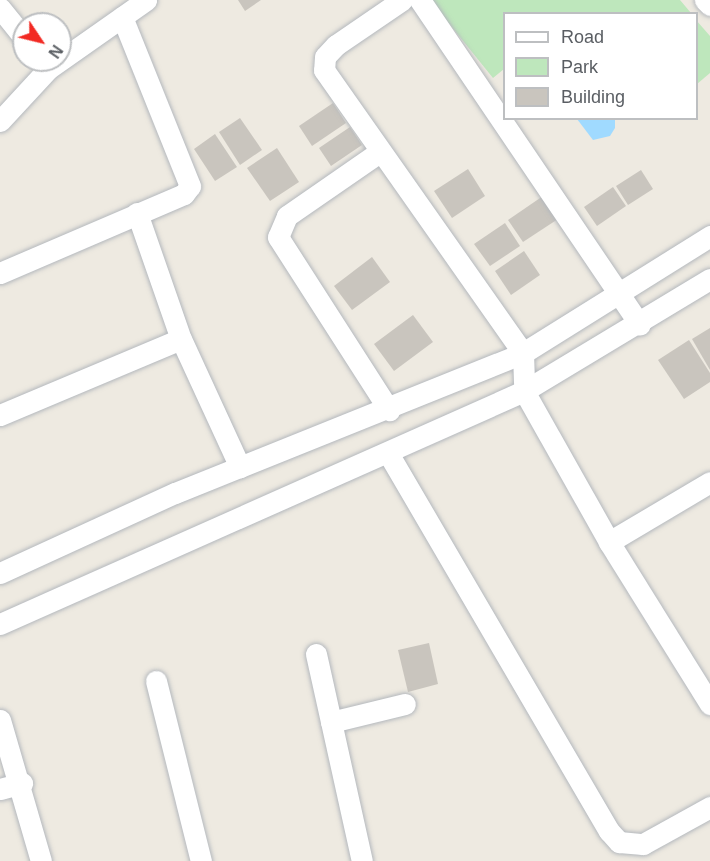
<!DOCTYPE html>
<style>
body{margin:0}
#map{position:relative;width:710px;height:861px;overflow:hidden;background:#eeeae1;font-family:Helvetica,sans-serif}
div>[style]{position:absolute}
.green>*{inset:0;background:#bee7bc}
.water>*{inset:0;background:#a0daff}
.building>*{inset:0;background:#c9c5be}
.roads{filter:drop-shadow(0 0 2px #b4b8bd) drop-shadow(0 0 2px #b4b8bd)}
.minor>*{height:21px;margin:-10.5px;padding:0 10.5px;transform-origin:10.5px;border-radius:10.5px;background:#fff}
span{translate:-50% -50%;white-space:nowrap;text-align:center;line-height:1.15;-webkit-text-stroke:5px #fff;paint-order:stroke}
.legend{position:absolute;left:503px;top:12px;width:195px;height:108px;box-sizing:border-box;background:#fff;border:2px solid #bdbfc1;margin:0;padding:8px 10px;list-style:none;font-size:18px;color:#5a5e63}
.legend li{display:flex;align-items:center;gap:12px;height:30px}
.legend b{width:30px;border:2px solid #bdbfc1}
.north{position:absolute;left:12px;top:12px;width:60px;height:60px;box-sizing:border-box;background:#fff;border:2px solid #bdbfc1;border-radius:50%;rotate:125deg;font-size:16px;font-weight:700;line-height:24px;text-align:center;color:#5a5e63}
.north::after{content:'';display:block;margin:auto;width:21px;height:27px;background:#f22a23;clip-path:polygon(50% 0,100% 100%,50% 72%,0 100%)}
</style>
<div id="map">
<div class="green">
<i style="clip-path:polygon(430px 0,680px 0,691px 13px,504px 14px,504px 69px,493px 78px)"></i>
<i style="clip-path:polygon(696px 20px,710px 36px,710px 73px,697px 84px)"></i>
</div>
<div class="water">
<i style="clip-path:polygon(577px 119px,615px 119px,615px 128px,610px 136px,593px 140px)"></i>
</div>
<div class="building">
<i style="clip-path:polygon(238px 0,261px 0,245px 11px)"></i>
<i style="clip-path:polygon(333px 103px,346px 123px,312px 146px,299px 126px)"></i>
<i style="clip-path:polygon(240px 118px,262px 150px,240px 165px,219px 132px)"></i>
<i style="clip-path:polygon(350px 127px,362px 145px,331px 166px,319px 148px)"></i>
<i style="clip-path:polygon(215px 134px,237px 167px,215px 181px,194px 149px)"></i>
<i style="clip-path:polygon(277px 148px,299px 182px,270px 201px,247px 168px)"></i>
<i style="clip-path:polygon(468px 169px,485px 196px,452px 218px,434px 191px)"></i>
<i style="clip-path:polygon(641px 170px,653px 189px,628px 205px,616px 186px)"></i>
<i style="clip-path:polygon(613px 187px,626px 206px,597px 226px,584px 207px)"></i>
<i style="clip-path:polygon(543px 196px,558px 219px,523px 242px,508px 220px)"></i>
<i style="clip-path:polygon(505px 223px,520px 246px,490px 266px,474px 244px)"></i>
<i style="clip-path:polygon(524px 251px,540px 275px,511px 295px,495px 271px)"></i>
<i style="clip-path:polygon(372px 257px,390px 282px,352px 310px,334px 286px)"></i>
<i style="clip-path:polygon(413px 315px,433px 342px,394px 371px,374px 344px)"></i>
<i style="clip-path:polygon(710px 328px,710px 370px,692px 339px)"></i>
<i style="clip-path:polygon(689px 340px,710px 373px,710px 382px,684px 399px,658px 360px)"></i>
<i style="clip-path:polygon(429px 643px,438px 684px,408px 692px,398px 650px)"></i>
</div>
<div class="roads">
<div class="minor">
<i style="left:402px;top:0;width:80px;rotate:145.7deg"></i>
<i style="left:336px;top:45px;width:16px;rotate:133deg"></i>
<i style="left:325px;top:57px;width:13px;rotate:94deg"></i>
<i style="left:324px;top:70px;width:346px;rotate:54.9deg"></i>
<i style="left:523px;top:353px;width:38px;rotate:88deg"></i>
<i style="left:524px;top:391px;width:173px;rotate:60.6deg"></i>
<i style="left:609px;top:542px;width:191px;rotate:58.1deg"></i>
<i style="left:420px;top:0;width:392px;rotate:55.9deg"></i>
<i style="left:705px;top:0;width:7px;rotate:45deg"></i>
<i style="left:0;top:8px;width:38px;rotate:51deg"></i>
<i style="left:0;top:121px;width:71px;rotate:-47.3deg"></i>
<i style="left:48px;top:69px;width:120px;rotate:-35.1deg"></i>
<i style="left:378px;top:153px;width:111px;rotate:145.3deg"></i>
<i style="left:287px;top:216px;width:23px;rotate:113deg"></i>
<i style="left:278px;top:237px;width:206px;rotate:57.3deg"></i>
<i style="left:137px;top:213px;width:133px;rotate:70.8deg"></i>
<i style="left:181px;top:339px;width:141px;rotate:65.3deg"></i>
<i style="left:0;top:273px;width:200px;rotate:-23.2deg"></i>
<i style="left:184px;top:194px;width:10px;rotate:-53deg"></i>
<i style="left:190px;top:186px;width:182px;rotate:-111.9deg"></i>
<i style="left:0;top:415px;width:196px;rotate:-22.8deg"></i>
<i style="left:388px;top:453px;width:438px;rotate:59.7deg"></i>
<i style="left:609px;top:831px;width:15px;rotate:48deg"></i>
<i style="left:619px;top:842px;width:24px;rotate:5deg"></i>
<i style="left:643px;top:844px;width:77px;rotate:-28.9deg"></i>
<i style="left:609px;top:542px;width:117px;rotate:-30.7deg"></i>
<i style="left:0;top:573px;width:192px;rotate:-24.6deg"></i>
<i style="left:175px;top:493px;width:375px;rotate:-21.9deg"></i>
<i style="left:523px;top:353px;width:221px;rotate:-32deg"></i>
<i style="left:0;top:624px;width:573px;rotate:-23.97deg"></i>
<i style="left:524px;top:391px;width:217px;rotate:-31.1deg"></i>
<i style="left:316px;top:654px;width:212px;rotate:77.5deg"></i>
<i style="left:156px;top:681px;width:186px;rotate:76deg"></i>
<i style="left:0;top:720px;width:147px;rotate:73.8deg"></i>
<i style="left:331px;top:722px;width:76px;rotate:-13.7deg"></i>
<i style="left:0;top:789px;width:23px;rotate:-15deg"></i>
</div>
</div>
<ul class="legend">
<li><b style="height:8px;background:#fff"></b>Road</li>
<li><b style="height:16px;background:#bee7bc"></b>Park</li>
<li><b style="height:16px;background:#c9c5be"></b>Building</li>
</ul>
<div class="north">N</div>
</div>
